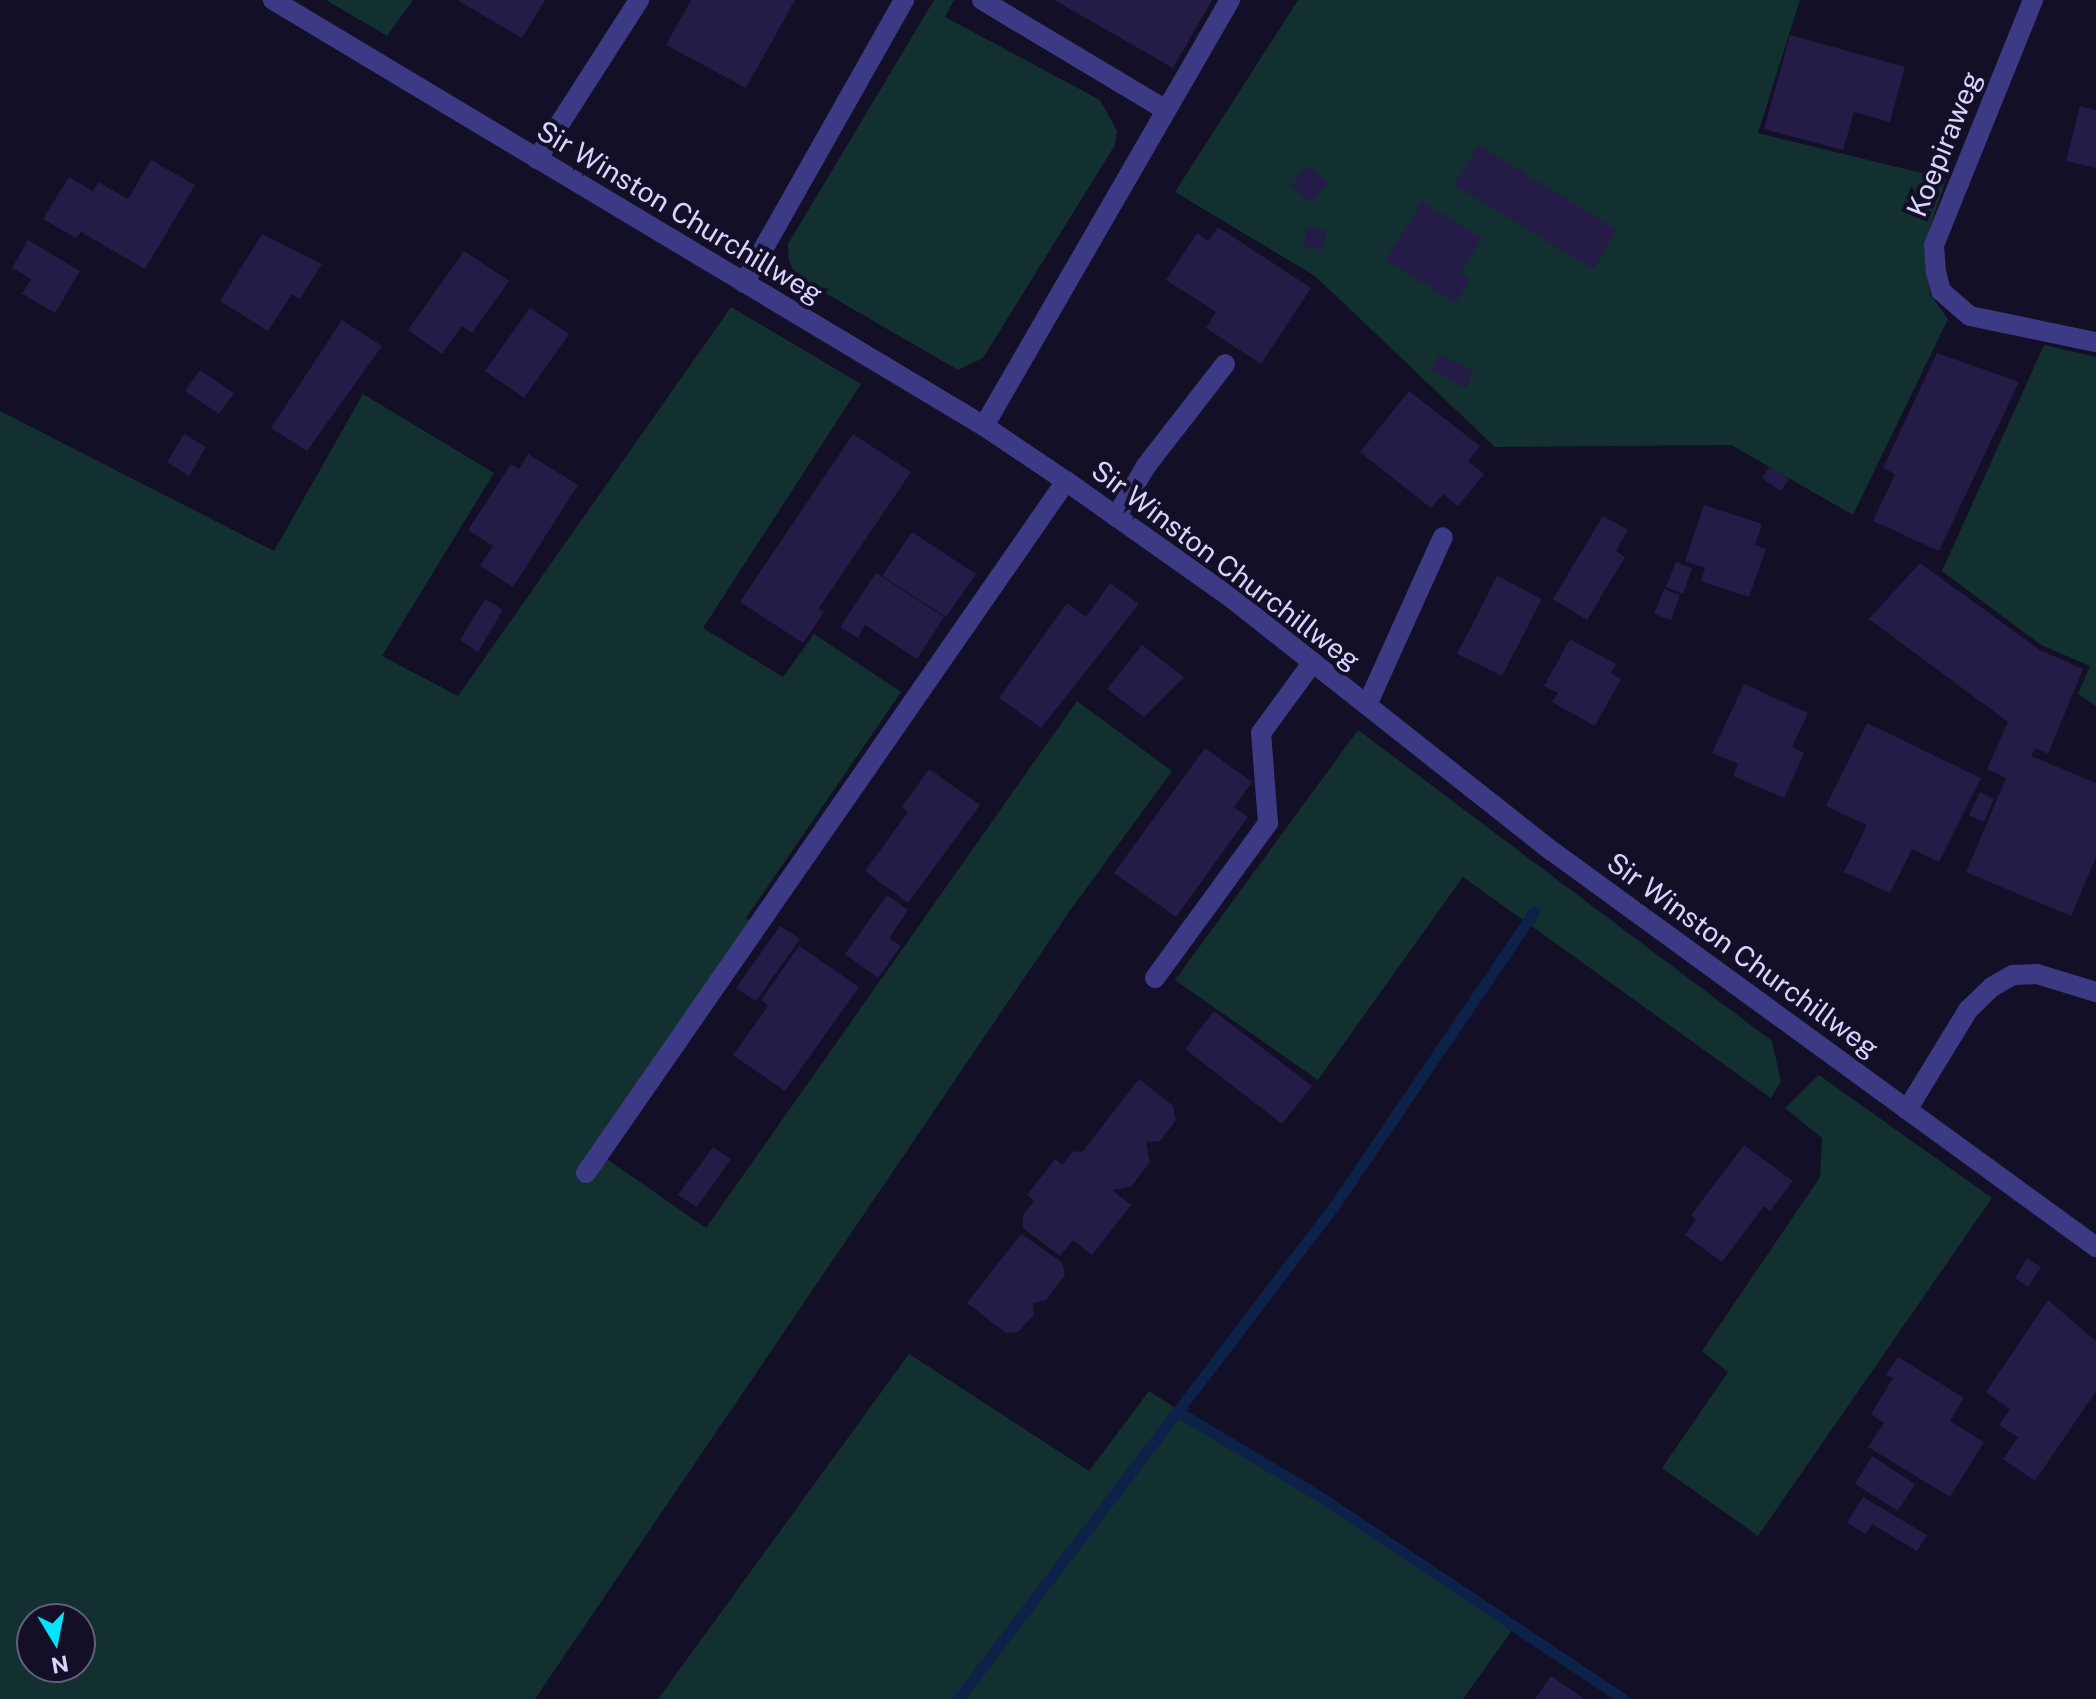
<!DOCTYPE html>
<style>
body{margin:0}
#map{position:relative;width:2096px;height:1699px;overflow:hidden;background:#130f26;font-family:"Public Sans",sans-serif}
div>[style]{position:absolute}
.green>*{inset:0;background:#12302f}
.stream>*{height:11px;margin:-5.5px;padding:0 5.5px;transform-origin:5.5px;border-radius:5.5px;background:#0c2248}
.building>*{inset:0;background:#241b47}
.minor>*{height:20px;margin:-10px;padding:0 10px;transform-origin:10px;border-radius:10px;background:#3d3a85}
span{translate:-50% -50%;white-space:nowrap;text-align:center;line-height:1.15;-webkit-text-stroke:8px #130f26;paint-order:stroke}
.street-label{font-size:28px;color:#d9d4ff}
.north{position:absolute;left:16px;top:1603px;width:80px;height:80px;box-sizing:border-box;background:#130f26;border:2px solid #625e7d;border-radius:50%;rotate:170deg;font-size:22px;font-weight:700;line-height:32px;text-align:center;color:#d9d4ff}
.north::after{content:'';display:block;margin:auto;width:28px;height:36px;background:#00e5ff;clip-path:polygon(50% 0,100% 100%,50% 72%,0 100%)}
</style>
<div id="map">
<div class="green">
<i style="clip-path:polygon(326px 0,413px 0,387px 36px)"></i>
<i style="clip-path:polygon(934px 0,954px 0,945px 17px,1100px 100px,1117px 131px,1115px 145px,983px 358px,958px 370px,796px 276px,789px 261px,788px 244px)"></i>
<i style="clip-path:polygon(1298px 0,1800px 0,1758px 133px,1946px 179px,1924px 246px,1930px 294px,1948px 319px,1853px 515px,1731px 445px,1495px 447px,1315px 276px,1175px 192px)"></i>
<i style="clip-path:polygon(evenodd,731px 307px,861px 384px,703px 628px,783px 677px,814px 634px,901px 692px,746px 918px,754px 925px,601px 1155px,706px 1228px,1077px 701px,1172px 771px,1069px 912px,535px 1699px,0 1699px,0 411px,274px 551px,363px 394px,494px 473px,382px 656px,458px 696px,731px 307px,32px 1619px,80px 1619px,80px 1667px,32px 1667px,32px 1619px)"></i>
<i style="clip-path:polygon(2044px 345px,2096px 357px,2096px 706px,2078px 694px,2090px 666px,2041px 645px,1942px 571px)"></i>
<i style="clip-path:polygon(1358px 730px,1772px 1041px,1781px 1082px,1771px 1098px,1463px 877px,1318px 1080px,1175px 980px)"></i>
<i style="clip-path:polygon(1819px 1075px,1992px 1198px,1758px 1536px,1662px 1468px,1728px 1372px,1702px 1351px,1820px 1177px,1822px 1138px,1785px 1108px)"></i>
<i style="clip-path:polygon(909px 1354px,1089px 1471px,1149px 1391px,1515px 1626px,1463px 1699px,658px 1699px)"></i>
</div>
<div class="stream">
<i style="left:1180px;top:1413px;width:158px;rotate:30.8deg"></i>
<i style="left:1316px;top:1494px;width:369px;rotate:33.7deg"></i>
<i style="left:958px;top:1699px;width:620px;rotate:-52.67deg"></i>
<i style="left:1334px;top:1206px;width:356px;rotate:-55.8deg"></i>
</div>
<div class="building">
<i style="clip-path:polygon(457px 0,545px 0,522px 38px)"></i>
<i style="clip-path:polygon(691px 0,795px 0,746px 88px,666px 45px)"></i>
<i style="clip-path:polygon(1054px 0,1212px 0,1173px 68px)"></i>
<i style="clip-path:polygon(1790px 35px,1905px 67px,1890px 122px,1854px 112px,1843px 150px,1764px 129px)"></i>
<i style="clip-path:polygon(2080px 106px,2096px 110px,2096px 168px,2066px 161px)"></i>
<i style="clip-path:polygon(1478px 145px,1617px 230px,1593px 269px,1454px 185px)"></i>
<i style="clip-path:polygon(151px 160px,195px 185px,145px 269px,81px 232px,76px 238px,43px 219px,69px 177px,93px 191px,98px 182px,128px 199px)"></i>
<i style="clip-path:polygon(1306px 166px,1328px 182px,1312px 203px,1291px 187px)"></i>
<i style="clip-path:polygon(1422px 202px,1482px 238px,1460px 273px,1470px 279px,1456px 303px,1386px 260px)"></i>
<i style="clip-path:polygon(1218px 227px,1311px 288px,1261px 364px,1206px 328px,1216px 312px,1166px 280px,1197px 233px,1208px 241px)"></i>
<i style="clip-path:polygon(1306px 228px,1325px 229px,1324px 249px,1305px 248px)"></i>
<i style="clip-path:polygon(262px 234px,322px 264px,300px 299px,292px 294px,268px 331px,220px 301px)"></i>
<i style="clip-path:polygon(28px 240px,80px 271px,55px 313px,22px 294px,31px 279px,12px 268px)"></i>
<i style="clip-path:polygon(464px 251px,509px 281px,472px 333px,462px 326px,442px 354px,408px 330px)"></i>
<i style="clip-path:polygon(530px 308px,569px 334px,524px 398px,485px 371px)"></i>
<i style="clip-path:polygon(342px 320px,382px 346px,307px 451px,271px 428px)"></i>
<i style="clip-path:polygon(1937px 353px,2019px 382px,1939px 551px,1873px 521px,1895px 474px,1883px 468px)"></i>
<i style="clip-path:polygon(1440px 354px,1474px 372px,1466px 388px,1431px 369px)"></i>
<i style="clip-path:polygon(200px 370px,234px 393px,219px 414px,185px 391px)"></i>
<i style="clip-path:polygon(1409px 391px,1480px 446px,1468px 461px,1484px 474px,1458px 506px,1443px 494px,1431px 508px,1360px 452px)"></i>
<i style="clip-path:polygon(184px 434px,206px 447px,189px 476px,167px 462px)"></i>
<i style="clip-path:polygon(853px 434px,911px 472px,819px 608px,824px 612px,803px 643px,740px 602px)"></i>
<i style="clip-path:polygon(528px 454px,578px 485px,513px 587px,480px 566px,493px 546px,468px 530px,511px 464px,519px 469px)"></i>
<i style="clip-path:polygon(1770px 466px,1789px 479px,1781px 491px,1762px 478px)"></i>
<i style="clip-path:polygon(1704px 505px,1762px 524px,1755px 545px,1766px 549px,1749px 597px,1701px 581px,1705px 568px,1685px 561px)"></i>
<i style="clip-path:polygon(1603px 516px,1628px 530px,1616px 551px,1625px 557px,1587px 620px,1553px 599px)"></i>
<i style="clip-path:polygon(912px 532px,976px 574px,946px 617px,882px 576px)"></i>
<i style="clip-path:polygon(1676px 562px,1692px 568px,1683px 594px,1666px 587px)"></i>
<i style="clip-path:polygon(1920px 563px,2040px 650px,2083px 669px,2048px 754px,2035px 748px,2031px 756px,2096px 783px,2096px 857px,2071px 916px,1966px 872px,2006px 778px,1987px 769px,2008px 722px,1869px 619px)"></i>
<i style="clip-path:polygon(876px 573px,944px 617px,917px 659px,865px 625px,858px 638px,840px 627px)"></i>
<i style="clip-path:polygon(1497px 576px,1542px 599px,1502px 676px,1457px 654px)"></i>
<i style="clip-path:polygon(1110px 583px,1139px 604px,1041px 728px,999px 698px,1067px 603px,1086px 617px)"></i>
<i style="clip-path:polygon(1664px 589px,1680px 595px,1671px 620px,1654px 614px)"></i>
<i style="clip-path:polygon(485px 599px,503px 610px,478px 652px,460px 640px)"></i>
<i style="clip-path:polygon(1570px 639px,1616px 664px,1611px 673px,1621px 679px,1595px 726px,1552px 702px,1558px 693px,1544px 686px)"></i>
<i style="clip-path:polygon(1142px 645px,1184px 677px,1144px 717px,1107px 689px)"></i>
<i style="clip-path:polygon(1744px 684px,1808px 713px,1792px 747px,1804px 753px,1784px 798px,1733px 776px,1738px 764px,1712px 753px)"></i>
<i style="clip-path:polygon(1867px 723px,1981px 778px,1939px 862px,1912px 849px,1890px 893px,1844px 872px,1867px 825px,1826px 806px)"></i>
<i style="clip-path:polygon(1205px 748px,1252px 782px,1234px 807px,1248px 817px,1176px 917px,1114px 873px)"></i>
<i style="clip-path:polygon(929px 769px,980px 805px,908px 903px,865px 871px,908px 812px,902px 807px)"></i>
<i style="clip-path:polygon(1980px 792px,1994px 799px,1984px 822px,1969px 815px)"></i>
<i style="clip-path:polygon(887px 895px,908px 910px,889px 938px,901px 946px,878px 978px,845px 954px)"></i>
<i style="clip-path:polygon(780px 926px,800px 939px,756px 1001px,736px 988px)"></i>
<i style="clip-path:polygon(799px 946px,859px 987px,785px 1091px,733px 1055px,768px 1006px,761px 1000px)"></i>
<i style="clip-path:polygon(1214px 1011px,1312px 1086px,1282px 1124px,1185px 1049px)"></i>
<i style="clip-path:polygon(1139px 1079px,1173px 1106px,1176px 1120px,1160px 1141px,1146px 1142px,1150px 1162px,1131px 1187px,1112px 1190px,1131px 1205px,1092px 1255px,1073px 1240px,1060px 1256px,1023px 1228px,1023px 1215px,1034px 1201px,1027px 1195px,1055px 1159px,1062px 1165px,1072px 1152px,1083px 1151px)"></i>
<i style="clip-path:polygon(1744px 1145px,1793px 1181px,1770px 1211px,1764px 1206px,1722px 1262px,1685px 1235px,1696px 1219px,1691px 1215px)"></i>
<i style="clip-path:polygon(713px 1147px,731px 1159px,697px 1207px,678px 1195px)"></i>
<i style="clip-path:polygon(1021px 1234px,1062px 1262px,1065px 1275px,1046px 1300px,1033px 1303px,1034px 1315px,1018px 1332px,1006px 1333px,967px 1303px)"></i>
<i style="clip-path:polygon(2027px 1258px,2041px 1267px,2028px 1287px,2015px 1278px)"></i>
<i style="clip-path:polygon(2048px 1300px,2096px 1341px,2096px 1391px,2035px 1481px,2003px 1459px,2018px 1437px,1999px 1425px,2010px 1409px,1986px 1392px)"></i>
<i style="clip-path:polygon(1898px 1357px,1964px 1398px,1950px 1421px,1984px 1442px,1950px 1497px,1868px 1447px,1884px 1423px,1871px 1414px,1893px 1378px,1886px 1375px)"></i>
<i style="clip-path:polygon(1872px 1456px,1915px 1484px,1898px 1511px,1855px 1484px)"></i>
<i style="clip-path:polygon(1863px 1497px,1927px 1535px,1917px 1551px,1872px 1524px,1866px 1534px,1847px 1523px)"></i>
<i style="clip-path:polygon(1551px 1676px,1585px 1699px,1535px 1699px)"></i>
</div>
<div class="minor">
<i style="left:273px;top:0;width:829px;rotate:30.93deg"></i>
<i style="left:984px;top:426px;width:99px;rotate:33.9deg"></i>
<i style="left:1066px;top:481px;width:201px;rotate:35.3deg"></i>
<i style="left:1230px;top:597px;width:410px;rotate:38.3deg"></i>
<i style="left:1552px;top:851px;width:673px;rotate:36.05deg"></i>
<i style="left:982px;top:0;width:214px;rotate:30.9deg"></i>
<i style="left:2033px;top:0;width:264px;rotate:112deg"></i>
<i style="left:1934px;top:245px;width:27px;rotate:86deg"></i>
<i style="left:1936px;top:272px;width:20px;rotate:75deg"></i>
<i style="left:1941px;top:291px;width:38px;rotate:41deg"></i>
<i style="left:1970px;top:316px;width:129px;rotate:11.7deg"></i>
<i style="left:537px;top:159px;width:189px;rotate:-57.3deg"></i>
<i style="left:744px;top:283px;width:325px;rotate:-60.5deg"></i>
<i style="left:984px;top:426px;width:492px;rotate:-60deg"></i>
<i style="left:1116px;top:517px;width:59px;rotate:-59.5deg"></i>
<i style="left:1146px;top:466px;width:129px;rotate:-52.2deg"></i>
<i style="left:1367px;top:705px;width:184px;rotate:-65.7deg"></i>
<i style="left:1155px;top:978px;width:192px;rotate:-53.9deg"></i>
<i style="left:1268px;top:823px;width:90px;rotate:-94.4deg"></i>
<i style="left:1261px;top:733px;width:88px;rotate:-53.8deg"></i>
<i style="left:1907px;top:1110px;width:117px;rotate:-58.6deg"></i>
<i style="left:1968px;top:1010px;width:33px;rotate:-44deg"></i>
<i style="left:1992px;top:987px;width:24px;rotate:-30deg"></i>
<i style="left:2013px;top:975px;width:24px;rotate:-2deg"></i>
<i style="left:2037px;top:974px;width:62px;rotate:17deg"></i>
<i style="left:586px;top:1173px;width:842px;rotate:-55.25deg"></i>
</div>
<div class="street-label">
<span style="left:1944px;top:144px;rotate:-68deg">Koepiraweg</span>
<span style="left:680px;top:212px;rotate:31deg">Sir Winston Churchillweg</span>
<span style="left:1226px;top:565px;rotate:37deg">Sir Winston Churchillweg</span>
<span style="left:1743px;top:955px;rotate:36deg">Sir Winston Churchillweg</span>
</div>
<div class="north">N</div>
</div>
